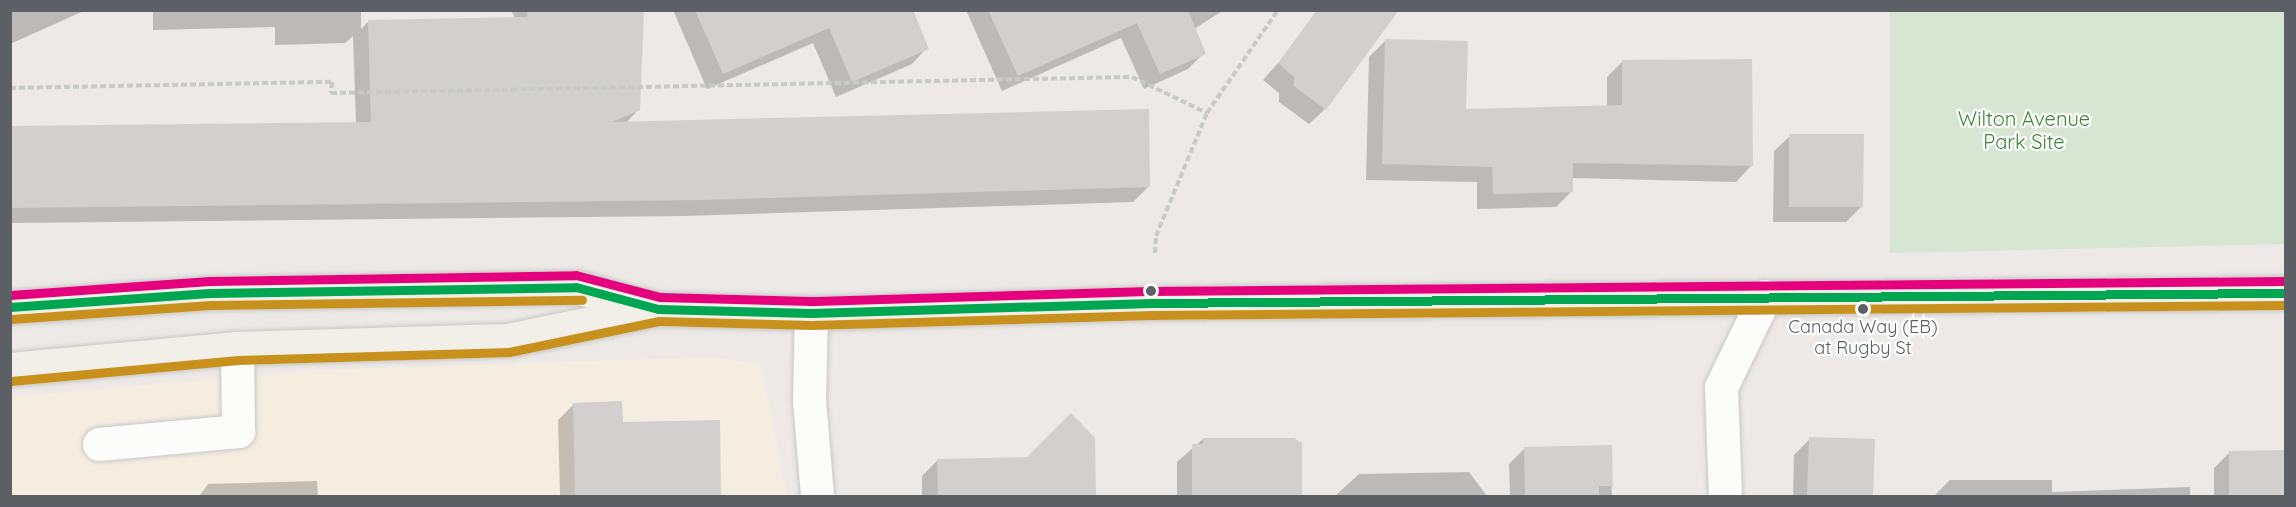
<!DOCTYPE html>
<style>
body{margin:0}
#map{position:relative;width:2296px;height:507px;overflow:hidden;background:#ece9e6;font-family:Quicksand,sans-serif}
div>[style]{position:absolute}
.commercial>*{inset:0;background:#f5ede0}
.green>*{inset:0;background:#d7e6d2}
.shadow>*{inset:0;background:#0003}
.building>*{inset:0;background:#d2d0cf}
.path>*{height:4px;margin-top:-2px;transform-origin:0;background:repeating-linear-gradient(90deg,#c7cbc8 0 6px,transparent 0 9px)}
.roads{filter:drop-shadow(0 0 2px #c8c8c8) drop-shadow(0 0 2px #c8c8c8)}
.minor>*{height:33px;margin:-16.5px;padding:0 16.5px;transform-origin:16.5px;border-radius:16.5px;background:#fcfcfb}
.major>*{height:33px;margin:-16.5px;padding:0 16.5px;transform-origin:16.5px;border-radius:16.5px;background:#f2efe8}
.bus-1>*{height:9px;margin:-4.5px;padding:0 4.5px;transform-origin:4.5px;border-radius:4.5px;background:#00a651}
.bus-2>*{height:9px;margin:-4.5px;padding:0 4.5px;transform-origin:4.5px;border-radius:4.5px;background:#c8911e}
.bus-3>*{height:9px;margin:-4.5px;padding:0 4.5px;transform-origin:4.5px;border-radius:4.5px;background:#e5007d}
.dots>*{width:16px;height:16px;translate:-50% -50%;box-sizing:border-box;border:3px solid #fff;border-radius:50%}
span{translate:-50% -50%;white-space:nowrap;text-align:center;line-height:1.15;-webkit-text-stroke:4.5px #fff;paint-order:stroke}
.bus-label{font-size:18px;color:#5c6064}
.park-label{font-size:20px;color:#40843b}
.frame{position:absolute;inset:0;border:12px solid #5c6064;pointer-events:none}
</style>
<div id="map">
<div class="commercial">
<i style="clip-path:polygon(715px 357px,757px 364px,762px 370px,787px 496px,11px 496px,10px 397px,318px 370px)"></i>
</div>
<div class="green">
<i style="clip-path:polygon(1890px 11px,2285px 11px,2285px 244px,1890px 253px)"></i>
</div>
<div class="shadow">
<i style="clip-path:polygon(10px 10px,86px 10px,10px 44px)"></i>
<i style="clip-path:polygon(153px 10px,361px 10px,361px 29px,369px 21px,515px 18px,511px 10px,643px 10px,639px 109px,625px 124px,1149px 186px,1133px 202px,685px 216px,10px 223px,10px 128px,356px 123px,353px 36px,345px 43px,275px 45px,275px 27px,153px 30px)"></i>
<i style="clip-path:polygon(673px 10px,911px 10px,927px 48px,912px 64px,836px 97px,813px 43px,707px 89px)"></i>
<i style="clip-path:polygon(966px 10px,1224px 10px,1194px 29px,1204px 53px,1188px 69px,1144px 89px,1121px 38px,1002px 91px)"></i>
<i style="clip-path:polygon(1307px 30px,1325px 109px,1309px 124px,1279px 102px,1279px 93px,1263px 80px)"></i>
<i style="clip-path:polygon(1385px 41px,1464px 111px,1607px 107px,1607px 77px,1623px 61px,1751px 166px,1736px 182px,1572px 178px,1572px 191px,1556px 207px,1477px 209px,1477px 182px,1366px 180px,1369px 57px)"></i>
<i style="clip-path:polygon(1790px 136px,1862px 206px,1846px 222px,1773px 222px,1774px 151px)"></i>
<i style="clip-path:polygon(574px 404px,621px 423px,718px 422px,720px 496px,560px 496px,558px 420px)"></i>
<i style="clip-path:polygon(1094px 439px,1095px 496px,922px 496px,922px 476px,938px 460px,1027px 458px)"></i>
<i style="clip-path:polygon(1203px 439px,1301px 444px,1301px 496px,1177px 496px,1177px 462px)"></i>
<i style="clip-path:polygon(1810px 439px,1874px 440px,1872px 496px,1793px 496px,1794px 455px)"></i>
<i style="clip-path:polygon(1610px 447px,1612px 496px,1510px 496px,1509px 464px,1525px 448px)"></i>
<i style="clip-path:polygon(2230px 452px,2286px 452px,2286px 496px,2214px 496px,2214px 468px)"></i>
<i style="clip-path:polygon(1469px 472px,1487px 496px,1335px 496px,1359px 474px)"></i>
<i style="clip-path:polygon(1950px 480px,2052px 480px,2052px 492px,2190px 487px,2190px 496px,1934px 496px)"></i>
<i style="clip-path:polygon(317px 481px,318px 496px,151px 496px,199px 496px,208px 484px)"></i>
</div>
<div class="building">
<i style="clip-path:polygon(527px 10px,644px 10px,640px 110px,612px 122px,1149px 109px,1150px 187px,702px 200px,10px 208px,10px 126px,371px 122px,368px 20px,527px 17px)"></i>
<i style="clip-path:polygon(695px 10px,913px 10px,929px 49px,852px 82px,829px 28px,723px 74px)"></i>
<i style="clip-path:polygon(988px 10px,1188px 10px,1206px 54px,1160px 74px,1137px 23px,1018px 76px)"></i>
<i style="clip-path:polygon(1317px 10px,1399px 10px,1326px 110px,1294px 86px,1294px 77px,1278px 63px)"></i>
<i style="clip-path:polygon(1385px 39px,1468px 41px,1466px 109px,1622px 105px,1622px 60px,1752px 59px,1753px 166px,1573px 163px,1573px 192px,1493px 194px,1492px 167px,1382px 164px)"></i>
<i style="clip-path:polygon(1789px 134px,1864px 134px,1863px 207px,1789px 207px)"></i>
<i style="clip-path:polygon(622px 401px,623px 422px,720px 420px,721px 496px,575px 496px,573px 403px)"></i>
<i style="clip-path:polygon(1071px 413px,1095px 438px,1096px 496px,938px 496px,937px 459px,1027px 457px)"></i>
<i style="clip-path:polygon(1809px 437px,1875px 439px,1873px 496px,1807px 496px)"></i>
<i style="clip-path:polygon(1203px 438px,1294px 438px,1302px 443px,1302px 496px,1192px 496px,1192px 444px,1203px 444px)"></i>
<i style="clip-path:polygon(1612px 445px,1613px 486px,1599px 486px,1599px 496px,1525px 496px,1524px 447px)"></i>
<i style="clip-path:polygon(2286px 450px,2286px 496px,2229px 496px,2229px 451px)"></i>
</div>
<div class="path">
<i style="left:10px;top:88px;width:322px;rotate:-1.1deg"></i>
<i style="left:332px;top:82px;width:11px;rotate:95deg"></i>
<i style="left:331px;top:93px;width:801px;rotate:-1.14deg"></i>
<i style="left:1132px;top:77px;width:83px;rotate:25.6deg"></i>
<i style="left:1155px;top:253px;width:17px;rotate:-87deg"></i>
<i style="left:1156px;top:236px;width:133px;rotate:-67.5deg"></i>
<i style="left:1207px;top:113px;width:125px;rotate:-55.4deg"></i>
</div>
<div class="roads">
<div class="minor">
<i style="left:811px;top:313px;width:87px;rotate:91.3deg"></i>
<i style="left:809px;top:400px;width:96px;rotate:85.2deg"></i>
<i style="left:99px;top:444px;width:140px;rotate:-5.3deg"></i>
<i style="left:238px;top:431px;width:83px;rotate:-90.7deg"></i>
<i style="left:1725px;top:496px;width:109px;rotate:-92.1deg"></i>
<i style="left:1721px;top:387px;width:101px;rotate:-64.2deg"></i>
</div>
<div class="major">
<i style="left:10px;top:307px;width:200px;rotate:-4deg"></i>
<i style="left:210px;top:293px;width:366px;rotate:-0.9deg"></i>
<i style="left:576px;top:287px;width:81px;rotate:15.1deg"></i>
<i style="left:10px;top:369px;width:228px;rotate:-5.3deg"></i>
<i style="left:237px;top:348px;width:271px;rotate:-1.7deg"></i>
<i style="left:508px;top:340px;width:153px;rotate:-11.7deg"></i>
<i style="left:658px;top:309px;width:153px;rotate:1.5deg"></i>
<i style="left:811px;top:313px;width:341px;rotate:-1.7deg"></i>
<i style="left:1152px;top:303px;width:1134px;rotate:-0.51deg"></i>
</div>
</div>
<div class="bus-1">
<i style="left:10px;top:307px;width:200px;rotate:-4deg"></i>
<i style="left:210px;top:293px;width:366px;rotate:-0.9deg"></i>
<i style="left:576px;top:287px;width:85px;rotate:15deg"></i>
<i style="left:658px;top:309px;width:153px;rotate:1.5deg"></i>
<i style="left:811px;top:313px;width:341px;rotate:-1.7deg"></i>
<i style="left:1152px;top:303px;width:1134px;rotate:-0.51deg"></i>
</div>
<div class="bus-2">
<i style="left:11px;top:319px;width:200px;rotate:-4deg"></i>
<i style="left:211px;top:305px;width:371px;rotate:-0.8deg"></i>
<i style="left:11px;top:381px;width:228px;rotate:-5.3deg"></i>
<i style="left:238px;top:360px;width:271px;rotate:-1.7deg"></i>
<i style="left:509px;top:352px;width:153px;rotate:-11.7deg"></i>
<i style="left:659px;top:321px;width:152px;rotate:1.5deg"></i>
<i style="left:811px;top:325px;width:341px;rotate:-1.7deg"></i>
<i style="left:1152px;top:315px;width:1134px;rotate:-0.51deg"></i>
</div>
<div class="bus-3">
<i style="left:10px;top:295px;width:200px;rotate:-4deg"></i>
<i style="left:210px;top:281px;width:366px;rotate:-0.9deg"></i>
<i style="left:576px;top:275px;width:87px;rotate:14.7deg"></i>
<i style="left:660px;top:297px;width:151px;rotate:1.5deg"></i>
<i style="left:811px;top:301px;width:341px;rotate:-1.7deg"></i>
<i style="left:1152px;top:291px;width:1134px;rotate:-0.51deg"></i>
</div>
<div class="dots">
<i style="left:1151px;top:291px;background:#5c6064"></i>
<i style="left:1863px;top:309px;background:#5c6064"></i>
</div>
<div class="bus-label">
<span style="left:1863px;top:338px">Canada Way (EB)<br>at Rugby St</span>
</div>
<div class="park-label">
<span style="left:2024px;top:130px">Wilton Avenue<br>Park Site</span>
</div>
<div class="frame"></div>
</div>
